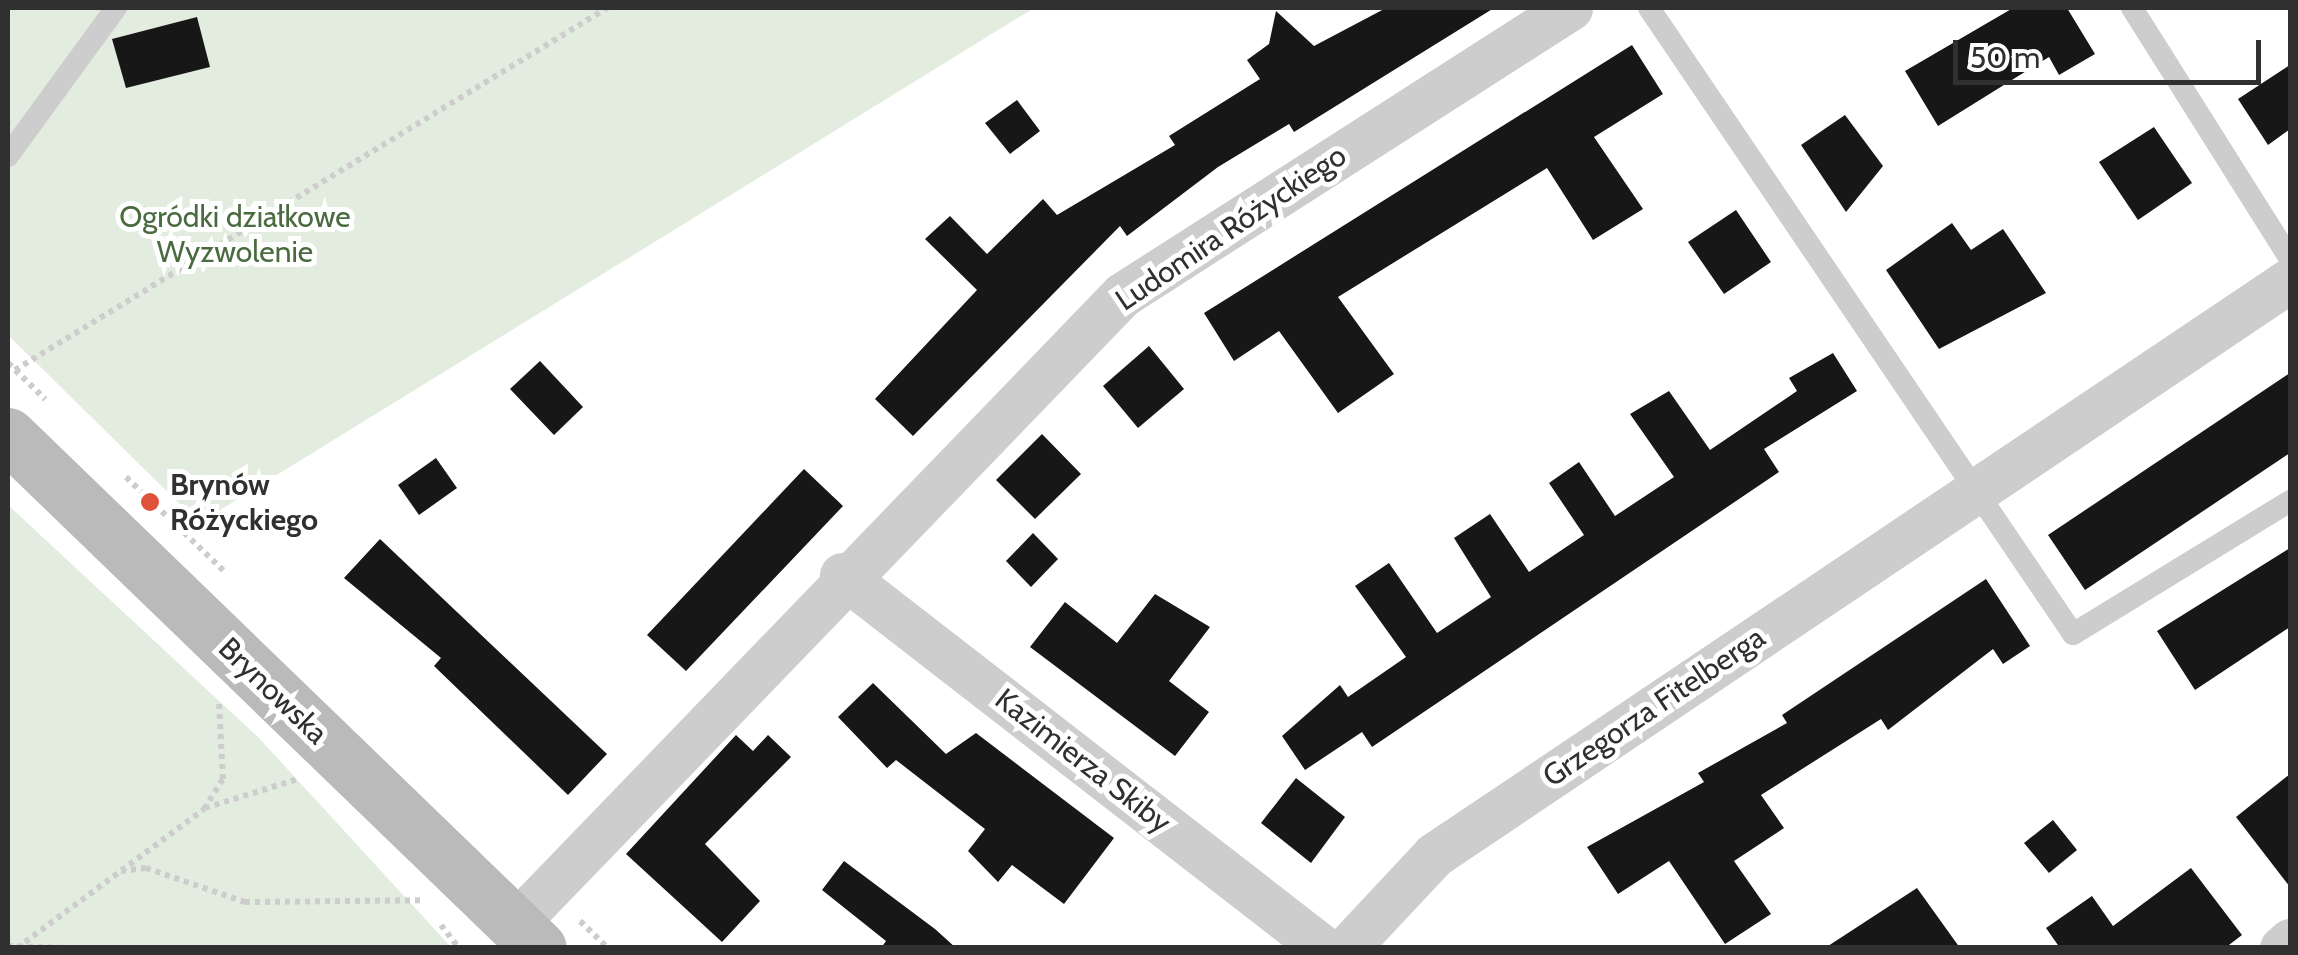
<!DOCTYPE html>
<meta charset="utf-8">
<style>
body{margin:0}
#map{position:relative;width:2298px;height:955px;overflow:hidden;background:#fff;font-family:Cabin,sans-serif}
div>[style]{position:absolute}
.green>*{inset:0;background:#e3eddf}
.building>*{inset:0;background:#171717}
.path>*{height:6px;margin-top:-3px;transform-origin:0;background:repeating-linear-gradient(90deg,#cdcdcd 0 5px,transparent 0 10px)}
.service>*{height:22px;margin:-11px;padding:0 11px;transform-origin:11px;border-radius:11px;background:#cdcdcd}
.minor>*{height:45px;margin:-22.5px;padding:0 22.5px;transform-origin:22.5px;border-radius:22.5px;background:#cdcdcd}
.secondary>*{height:55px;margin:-27.5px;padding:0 27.5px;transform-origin:27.5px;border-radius:27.5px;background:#bababa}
.dots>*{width:28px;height:28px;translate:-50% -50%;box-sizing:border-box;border:5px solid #fff;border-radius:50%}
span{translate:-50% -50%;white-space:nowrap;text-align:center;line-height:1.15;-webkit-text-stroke:10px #fff;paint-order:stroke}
.park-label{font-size:30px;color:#496b3f}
.street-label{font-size:30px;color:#303030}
.poi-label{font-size:30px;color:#303030;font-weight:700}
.left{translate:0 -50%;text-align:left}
.frame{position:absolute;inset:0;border:10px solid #303030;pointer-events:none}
.scale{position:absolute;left:1953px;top:40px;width:308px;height:45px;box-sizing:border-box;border:5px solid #303030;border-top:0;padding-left:12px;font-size:30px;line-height:35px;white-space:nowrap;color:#303030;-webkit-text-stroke:8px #fff;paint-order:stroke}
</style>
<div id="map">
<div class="green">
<i style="clip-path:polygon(8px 8px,1034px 8px,199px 523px,8px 335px)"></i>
<i style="clip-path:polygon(8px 505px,258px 737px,451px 947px,8px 947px)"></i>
</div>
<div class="building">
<i style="clip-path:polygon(1386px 8px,1494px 8px,1294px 132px,1289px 124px,1218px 167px,1127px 236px,1120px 226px,913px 436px,875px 399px,977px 290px,925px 239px,950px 216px,987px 254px,1043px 199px,1057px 215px,1175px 145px,1169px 136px,1260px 79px,1247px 60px,1269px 44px,1276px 11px,1314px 46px)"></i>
<i style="clip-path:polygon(2013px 8px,2067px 8px,2095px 54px,2059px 75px,2049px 57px,1938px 126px,1905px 71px)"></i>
<i style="clip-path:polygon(197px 17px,210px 67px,126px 88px,112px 39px)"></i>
<i style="clip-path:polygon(1632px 45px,1663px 94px,1594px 137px,1643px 209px,1593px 240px,1547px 168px,1338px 297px,1394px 374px,1338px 413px,1279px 331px,1234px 361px,1204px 313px)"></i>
<i style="clip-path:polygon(2290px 65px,2290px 129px,2268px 145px,2238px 99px)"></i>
<i style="clip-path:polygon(1017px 100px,1040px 131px,1010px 154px,985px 123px)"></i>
<i style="clip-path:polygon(1845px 115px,1883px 166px,1846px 212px,1801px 145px)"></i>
<i style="clip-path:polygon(2154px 127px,2192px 183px,2138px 220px,2099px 162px)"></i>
<i style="clip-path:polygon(1736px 210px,1771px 262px,1724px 294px,1688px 242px)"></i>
<i style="clip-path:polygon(1952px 223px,1971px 250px,2003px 229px,2046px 293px,1939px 349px,1886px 270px)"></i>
<i style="clip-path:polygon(1149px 346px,1184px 389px,1138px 428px,1103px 386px)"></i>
<i style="clip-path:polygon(1833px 353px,1857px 391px,1764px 449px,1779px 472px,1372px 747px,1362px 732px,1305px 770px,1282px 736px,1340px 685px,1348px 697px,1406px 657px,1355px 586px,1389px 563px,1437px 633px,1491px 597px,1454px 538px,1490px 514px,1529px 572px,1584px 535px,1549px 483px,1579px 462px,1615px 516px,1674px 477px,1630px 414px,1669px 391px,1710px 450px,1797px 391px,1789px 378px)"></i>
<i style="clip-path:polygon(540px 361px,583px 407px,554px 435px,510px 389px)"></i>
<i style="clip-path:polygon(2290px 373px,2290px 453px,2085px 590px,2048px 535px)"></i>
<i style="clip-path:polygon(1042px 434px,1081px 474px,1035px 519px,996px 480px)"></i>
<i style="clip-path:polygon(436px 458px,457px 488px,419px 515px,398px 485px)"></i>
<i style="clip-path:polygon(804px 469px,843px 506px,686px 671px,647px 635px)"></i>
<i style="clip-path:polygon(1033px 533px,1058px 559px,1031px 587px,1006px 561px)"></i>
<i style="clip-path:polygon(380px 539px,607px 754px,568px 795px,434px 666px,441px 658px,344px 578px)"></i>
<i style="clip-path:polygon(2290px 548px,2290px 627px,2195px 690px,2157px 631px)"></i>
<i style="clip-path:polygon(1986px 579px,2030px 646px,2003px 664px,1993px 649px,1888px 730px,1881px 719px,1761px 795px,1784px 828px,1734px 861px,1771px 914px,1725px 944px,1669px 861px,1618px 894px,1587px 847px,1704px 782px,1698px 773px,1787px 723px,1782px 715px)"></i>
<i style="clip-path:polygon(1155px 594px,1210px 627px,1169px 681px,1209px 712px,1175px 756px,1030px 647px,1065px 602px,1117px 643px)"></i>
<i style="clip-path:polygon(873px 683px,946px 754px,976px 733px,1114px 838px,1064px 904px,1012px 865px,998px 882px,968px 851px,985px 829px,896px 760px,887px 768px,838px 717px)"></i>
<i style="clip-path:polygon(736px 735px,753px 751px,768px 735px,791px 757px,705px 844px,760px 901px,722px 942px,626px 854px)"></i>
<i style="clip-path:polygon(2290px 774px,2290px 887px,2236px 817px)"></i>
<i style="clip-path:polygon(1296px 778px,1345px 817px,1311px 863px,1261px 823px)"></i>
<i style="clip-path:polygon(2053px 820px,2077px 850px,2049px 873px,2024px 843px)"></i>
<i style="clip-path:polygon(844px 861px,935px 929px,956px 948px,881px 948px,886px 941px,822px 890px)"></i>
<i style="clip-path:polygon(2191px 868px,2242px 935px,2225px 948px,2060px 948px,2046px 928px,2092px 896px,2113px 926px)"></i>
<i style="clip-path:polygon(1917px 888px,1960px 948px,1825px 948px)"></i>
</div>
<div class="path">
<i style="left:8px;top:363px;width:52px;rotate:44.2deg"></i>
<i style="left:15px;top:370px;width:694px;rotate:-31.45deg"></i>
<i style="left:126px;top:477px;width:137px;rotate:43.8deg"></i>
<i style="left:205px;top:808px;width:97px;rotate:-17.3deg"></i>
<i style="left:121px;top:871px;width:25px;rotate:-7deg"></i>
<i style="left:146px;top:868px;width:105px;rotate:19deg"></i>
<i style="left:245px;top:902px;width:177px;rotate:-0.6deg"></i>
<i style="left:580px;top:921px;width:39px;rotate:44deg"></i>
<i style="left:441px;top:925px;width:29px;rotate:52deg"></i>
<i style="left:8px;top:946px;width:60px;rotate:1.9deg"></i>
<i style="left:17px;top:948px;width:233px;rotate:-36.6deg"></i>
<i style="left:204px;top:809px;width:36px;rotate:-58deg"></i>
<i style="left:223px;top:779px;width:76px;rotate:-93deg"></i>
</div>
<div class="service">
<i style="left:1649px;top:8px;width:756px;rotate:55.89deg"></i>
<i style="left:2073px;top:634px;width:255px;rotate:-31.5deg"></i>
<i style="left:2132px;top:8px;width:297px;rotate:57.8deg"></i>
<i style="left:8px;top:156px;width:183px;rotate:-53.9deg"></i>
</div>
<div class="minor">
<i style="left:842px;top:575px;width:609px;rotate:37.79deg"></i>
<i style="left:515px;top:924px;width:874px;rotate:-46.02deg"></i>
<i style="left:1122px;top:295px;width:532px;rotate:-32.64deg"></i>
<i style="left:1347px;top:948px;width:127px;rotate:-46.9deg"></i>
<i style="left:1434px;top:855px;width:1031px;rotate:-33.89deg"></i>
<i style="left:2282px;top:948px;width:11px;rotate:-41deg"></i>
</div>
<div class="secondary">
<i style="left:8px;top:435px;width:738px;rotate:44.01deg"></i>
</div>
<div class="dots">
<i style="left:150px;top:502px;background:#df533a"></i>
</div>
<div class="park-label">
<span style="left:235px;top:234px">Ogródki działkowe<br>Wyzwolenie</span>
</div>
<div class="street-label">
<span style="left:1231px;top:228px;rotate:-34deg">Ludomira Różyckiego</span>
<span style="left:273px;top:691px;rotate:44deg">Brynowska</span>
<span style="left:1654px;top:707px;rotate:-34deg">Grzegorza Fitelberga</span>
<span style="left:1083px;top:761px;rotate:38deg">Kazimierza Skiby</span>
</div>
<div class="poi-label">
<span class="left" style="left:170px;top:502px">Brynów<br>Różyckiego</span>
</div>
<div class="frame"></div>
<div class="scale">50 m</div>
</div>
